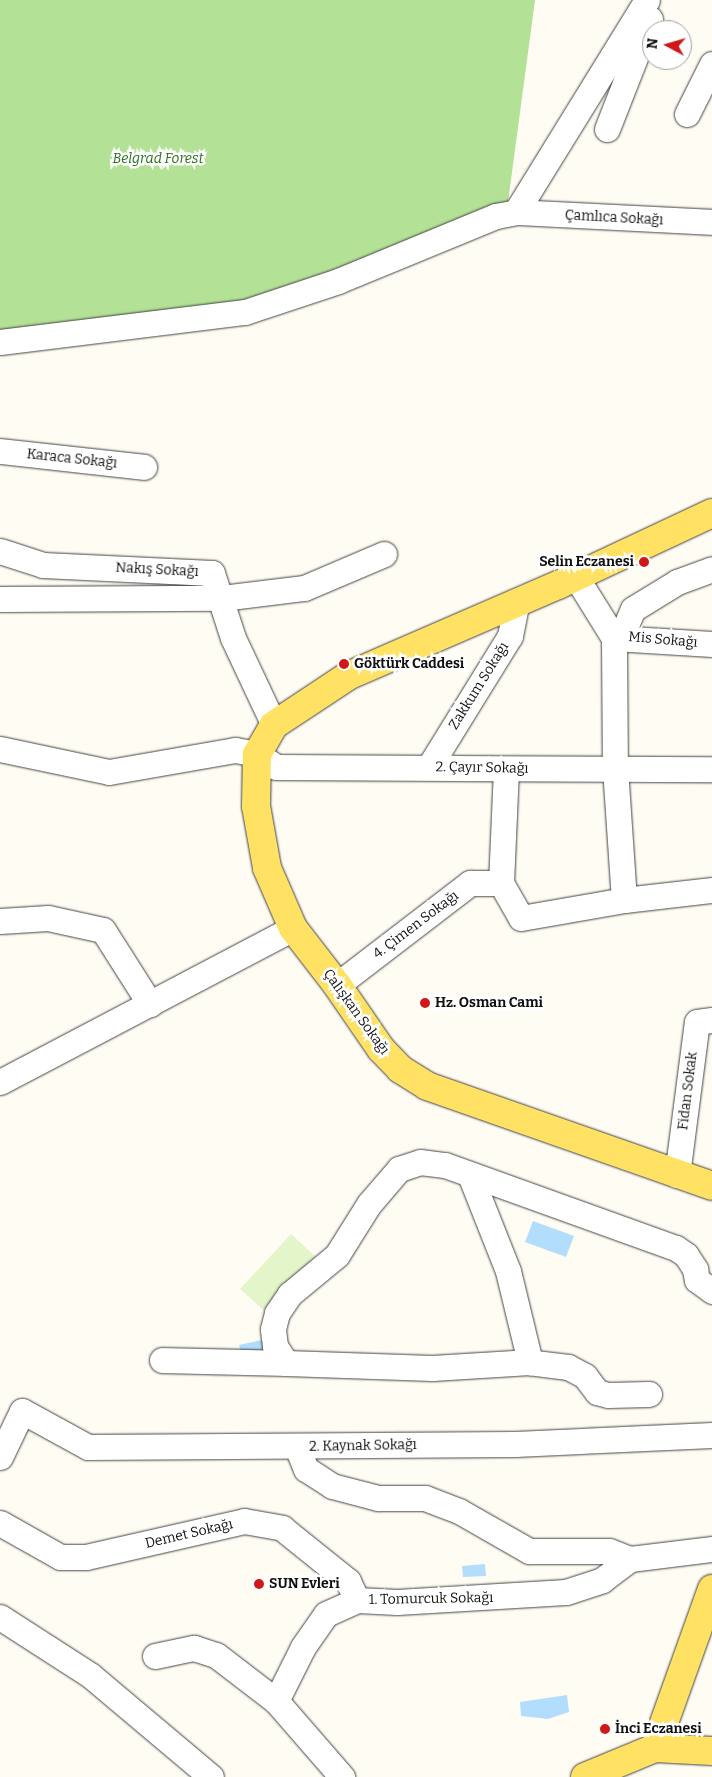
<!DOCTYPE html>
<meta charset="utf-8">
<style>
body{margin:0}
#map{position:relative;width:712px;height:1777px;overflow:hidden;background:#fffdf3;font-family:Bitter,serif}
div>[style]{position:absolute}
.forest>*{inset:0;background:#b3e195}
.pitch>*{inset:0;background:#e4f5ca}
.water>*{inset:0;background:#b2ddfc}
.roads{filter:drop-shadow(0 0 1px #434343) drop-shadow(0 0 1px #434343)}
.minor>*{height:25px;margin:-12.5px;padding:0 12.5px;transform-origin:12.5px;border-radius:12.5px;background:#fff}
.major>*{height:28px;margin:-14px;padding:0 14px;transform-origin:14px;border-radius:14px;background:#ffe163}
.dots>*{width:14px;height:14px;translate:-50% -50%;box-sizing:border-box;border:2px solid #fff;border-radius:50%}
span{translate:-50% -50%;white-space:nowrap;text-align:center;line-height:1.15;-webkit-text-stroke:5px #fff;paint-order:stroke}
.park-label{font-size:14px;color:#267018;font-style:italic}
.street-label{font-size:14px;color:#101010}
.poi-label{font-size:14px;color:#101010;font-weight:700}
.right{translate:-100% -50%;text-align:right}
.left{translate:0 -50%;text-align:left}
.north{position:absolute;left:642px;top:20px;width:50px;height:50px;box-sizing:border-box;background:#fff;border:1px solid #9f9f9f;border-radius:50%;rotate:276deg;font-size:14px;font-weight:700;line-height:20px;text-align:center;color:#101010}
.north::after{content:'';display:block;margin:auto;width:18px;height:22px;background:#cf1919;clip-path:polygon(50% 0,100% 100%,50% 72%,0 100%)}
</style>
<div id="map">
<div class="forest">
<i style="clip-path:polygon(0 0,535px 0,508px 202px,238px 307px,0 341px)"></i>
</div>
<div class="pitch">
<i style="clip-path:polygon(291px 1234px,316px 1257px,266px 1312px,240px 1289px)"></i>
</div>
<div class="water">
<i style="clip-path:polygon(533px 1221px,574px 1236px,566px 1257px,525px 1242px)"></i>
<i style="clip-path:polygon(266px 1339px,269px 1352px,242px 1358px,239px 1345px)"></i>
<i style="clip-path:polygon(485px 1564px,486px 1576px,463px 1577px,462px 1566px)"></i>
<i style="clip-path:polygon(567px 1695px,569px 1712px,548px 1719px,521px 1716px,520px 1702px)"></i>
</div>
<div class="roads">
<div class="minor">
<i style="left:687px;top:114px;width:56px;rotate:-63.4deg"></i>
<i style="left:607px;top:129px;width:118px;rotate:-68.6deg"></i>
<i style="left:516px;top:212px;width:249px;rotate:-58.3deg"></i>
<i style="left:0;top:342px;width:247px;rotate:-7deg"></i>
<i style="left:245px;top:312px;width:98px;rotate:-18.4deg"></i>
<i style="left:338px;top:281px;width:171px;rotate:-22.4deg"></i>
<i style="left:496px;top:216px;width:20px;rotate:-11deg"></i>
<i style="left:516px;top:212px;width:196px;rotate:2.9deg"></i>
<i style="left:0;top:451px;width:145px;rotate:6.3deg"></i>
<i style="left:0;top:551px;width:45px;rotate:18deg"></i>
<i style="left:43px;top:565px;width:169px;rotate:2.7deg"></i>
<i style="left:212px;top:573px;width:68px;rotate:72.1deg"></i>
<i style="left:233px;top:638px;width:96px;rotate:64.8deg"></i>
<i style="left:576px;top:577px;width:72px;rotate:58.1deg"></i>
<i style="left:614px;top:638px;width:130px;rotate:89.6deg"></i>
<i style="left:615px;top:768px;width:132px;rotate:86.1deg"></i>
<i style="left:0;top:599px;width:222px;rotate:-0.3deg"></i>
<i style="left:222px;top:598px;width:83px;rotate:-7deg"></i>
<i style="left:304px;top:588px;width:87px;rotate:-23deg"></i>
<i style="left:621px;top:637px;width:30px;rotate:-67deg"></i>
<i style="left:633px;top:609px;width:52px;rotate:-31.5deg"></i>
<i style="left:677px;top:582px;width:37px;rotate:-20deg"></i>
<i style="left:614px;top:638px;width:98px;rotate:3.5deg"></i>
<i style="left:0;top:749px;width:111px;rotate:11.9deg"></i>
<i style="left:109px;top:772px;width:128px;rotate:-9.9deg"></i>
<i style="left:235px;top:750px;width:22px;rotate:10deg"></i>
<i style="left:257px;top:754px;width:23px;rotate:34deg"></i>
<i style="left:276px;top:767px;width:436px;rotate:0.3deg"></i>
<i style="left:429px;top:767px;width:154px;rotate:-58.3deg"></i>
<i style="left:510px;top:636px;width:36px;rotate:-79deg"></i>
<i style="left:506px;top:769px;width:114px;rotate:92.5deg"></i>
<i style="left:501px;top:883px;width:40px;rotate:60.3deg"></i>
<i style="left:521px;top:918px;width:105px;rotate:-9.9deg"></i>
<i style="left:624px;top:900px;width:89px;rotate:-6.5deg"></i>
<i style="left:0;top:921px;width:48px;rotate:-3.6deg"></i>
<i style="left:48px;top:918px;width:56px;rotate:12.3deg"></i>
<i style="left:103px;top:930px;width:88px;rotate:57.6deg"></i>
<i style="left:337px;top:985px;width:168px;rotate:-37.5deg"></i>
<i style="left:470px;top:883px;width:31px"></i>
<i style="left:0;top:1082px;width:331px;rotate:-27.7deg"></i>
<i style="left:470px;top:1175px;width:103px;rotate:68.4deg"></i>
<i style="left:508px;top:1271px;width:94px;rotate:76.4deg"></i>
<i style="left:677px;top:1175px;width:154px;rotate:-82.6deg"></i>
<i style="left:697px;top:1022px;width:15px;rotate:-8deg"></i>
<i style="left:162px;top:1360px;width:124px;rotate:1.4deg"></i>
<i style="left:649px;top:1394px;width:41px;rotate:178.6deg"></i>
<i style="left:608px;top:1395px;width:11px;rotate:-165deg"></i>
<i style="left:597px;top:1392px;width:20px;rotate:-127deg"></i>
<i style="left:585px;top:1376px;width:19px;rotate:-152deg"></i>
<i style="left:568px;top:1367px;width:38px;rotate:-173deg"></i>
<i style="left:530px;top:1362px;width:98px;rotate:176.5deg"></i>
<i style="left:432px;top:1368px;width:146px;rotate:-178deg"></i>
<i style="left:286px;top:1363px;width:20px;rotate:-123deg"></i>
<i style="left:275px;top:1346px;width:17px;rotate:-97deg"></i>
<i style="left:273px;top:1329px;width:16px;rotate:-76deg"></i>
<i style="left:277px;top:1313px;width:23px;rotate:-56deg"></i>
<i style="left:290px;top:1294px;width:61px;rotate:-39.7deg"></i>
<i style="left:337px;top:1255px;width:60px;rotate:-57.9deg"></i>
<i style="left:369px;top:1204px;width:46px;rotate:-49.4deg"></i>
<i style="left:399px;top:1169px;width:22px;rotate:-18deg"></i>
<i style="left:420px;top:1162px;width:25px;rotate:7deg"></i>
<i style="left:445px;top:1165px;width:245px;rotate:19.8deg"></i>
<i style="left:676px;top:1248px;width:12px;rotate:35deg"></i>
<i style="left:686px;top:1255px;width:17px;rotate:57deg"></i>
<i style="left:695px;top:1269px;width:11px;rotate:80deg"></i>
<i style="left:697px;top:1280px;width:19px;rotate:36deg"></i>
<i style="left:297px;top:1447px;width:24px;rotate:68deg"></i>
<i style="left:306px;top:1469px;width:31px;rotate:33deg"></i>
<i style="left:332px;top:1486px;width:48px;rotate:14.6deg"></i>
<i style="left:378px;top:1498px;width:47px"></i>
<i style="left:425px;top:1498px;width:36px;rotate:21deg"></i>
<i style="left:459px;top:1511px;width:81px;rotate:29.7deg"></i>
<i style="left:529px;top:1551px;width:80px"></i>
<i style="left:609px;top:1551px;width:22px;rotate:21deg"></i>
<i style="left:630px;top:1559px;width:83px;rotate:-7deg"></i>
<i style="left:0;top:1457px;width:51px;rotate:-64.4deg"></i>
<i style="left:22px;top:1411px;width:75px;rotate:28.6deg"></i>
<i style="left:88px;top:1447px;width:427px;rotate:-0.4deg"></i>
<i style="left:515px;top:1444px;width:197px;rotate:-2.6deg"></i>
<i style="left:0;top:1523px;width:69px;rotate:29.5deg"></i>
<i style="left:60px;top:1557px;width:26px"></i>
<i style="left:86px;top:1557px;width:162px;rotate:-12.8deg"></i>
<i style="left:244px;top:1521px;width:39px;rotate:10deg"></i>
<i style="left:282px;top:1528px;width:85px;rotate:38.8deg"></i>
<i style="left:348px;top:1581px;width:21px;rotate:65deg"></i>
<i style="left:0;top:1617px;width:107px;rotate:32.8deg"></i>
<i style="left:90px;top:1675px;width:158px;rotate:40.1deg"></i>
<i style="left:155px;top:1656px;width:40px;rotate:-12deg"></i>
<i style="left:194px;top:1648px;width:23px;rotate:18deg"></i>
<i style="left:216px;top:1655px;width:76px;rotate:37.5deg"></i>
<i style="left:276px;top:1701px;width:101px;rotate:49deg"></i>
<i style="left:276px;top:1701px;width:60px;rotate:-63.4deg"></i>
<i style="left:303px;top:1647px;width:40px;rotate:-55.1deg"></i>
<i style="left:326px;top:1614px;width:34px;rotate:-24deg"></i>
<i style="left:357px;top:1600px;width:40px;rotate:2.9deg"></i>
<i style="left:397px;top:1602px;width:169px;rotate:-3.4deg"></i>
<i style="left:566px;top:1592px;width:38px;rotate:-18deg"></i>
<i style="left:602px;top:1580px;width:35px;rotate:-37deg"></i>
</div>
<div class="major">
<i style="left:712px;top:513px;width:170px;rotate:154.9deg"></i>
<i style="left:558px;top:585px;width:229px;rotate:156.6deg"></i>
<i style="left:348px;top:676px;width:89px;rotate:146.5deg"></i>
<i style="left:274px;top:725px;width:34px;rotate:120deg"></i>
<i style="left:257px;top:754px;width:52px;rotate:91.1deg"></i>
<i style="left:256px;top:806px;width:63px;rotate:79.9deg"></i>
<i style="left:267px;top:868px;width:65px;rotate:66.6deg"></i>
<i style="left:293px;top:928px;width:72px;rotate:52.3deg"></i>
<i style="left:337px;top:985px;width:78px;rotate:55.5deg"></i>
<i style="left:381px;top:1049px;width:28px;rotate:46deg"></i>
<i style="left:400px;top:1069px;width:32px;rotate:32deg"></i>
<i style="left:427px;top:1086px;width:302px;rotate:19.3deg"></i>
<i style="left:655px;top:1748px;width:169px;rotate:-70.3deg"></i>
<i style="left:585px;top:1777px;width:76px;rotate:-22.5deg"></i>
<i style="left:655px;top:1748px;width:57px;rotate:3deg"></i>
</div>
</div>
<div class="dots">
<i style="left:644px;top:562px;background:#cf1919"></i>
<i style="left:344px;top:664px;background:#cf1919"></i>
<i style="left:425px;top:1003px;background:#cf1919"></i>
<i style="left:259px;top:1584px;background:#cf1919"></i>
<i style="left:605px;top:1729px;background:#cf1919"></i>
</div>
<div class="park-label">
<span style="left:158px;top:159px">Belgrad Forest</span>
</div>
<div class="street-label">
<span style="left:614px;top:218px;rotate:3deg">Çamlıca Sokağı</span>
<span style="left:72px;top:459px;rotate:6deg">Karaca Sokağı</span>
<span style="left:157px;top:570px;rotate:3deg">Nakış Sokağı</span>
<span style="left:663px;top:640px;rotate:5deg">Mis Sokağı</span>
<span style="left:479px;top:686px;rotate:-58deg">Zakkum Sokağı</span>
<span style="left:482px;top:768px;rotate:1deg">2. Çayır Sokağı</span>
<span style="left:416px;top:925px;rotate:-37deg">4. Çimen Sokağı</span>
<span style="left:356px;top:1012px;rotate:54deg">Çalışkan Sokağı</span>
<span style="left:688px;top:1091px;rotate:-83deg">Fidan Sokak</span>
<span style="left:363px;top:1446px;rotate:-1deg">2. Kaynak Sokağı</span>
<span style="left:189px;top:1534px;rotate:-13deg">Demet Sokağı</span>
<span style="left:431px;top:1599px;rotate:-1deg">1. Tomurcuk Sokağı</span>
</div>
<div class="poi-label">
<span class="right" style="left:634px;top:562px">Selin Eczanesi</span>
<span class="left" style="left:354px;top:664px">Göktürk Caddesi</span>
<span class="left" style="left:435px;top:1003px">Hz. Osman Cami</span>
<span class="left" style="left:269px;top:1584px">SUN Evleri</span>
<span class="left" style="left:615px;top:1729px">İnci Eczanesi</span>
</div>
<div class="north">N</div>
</div>
